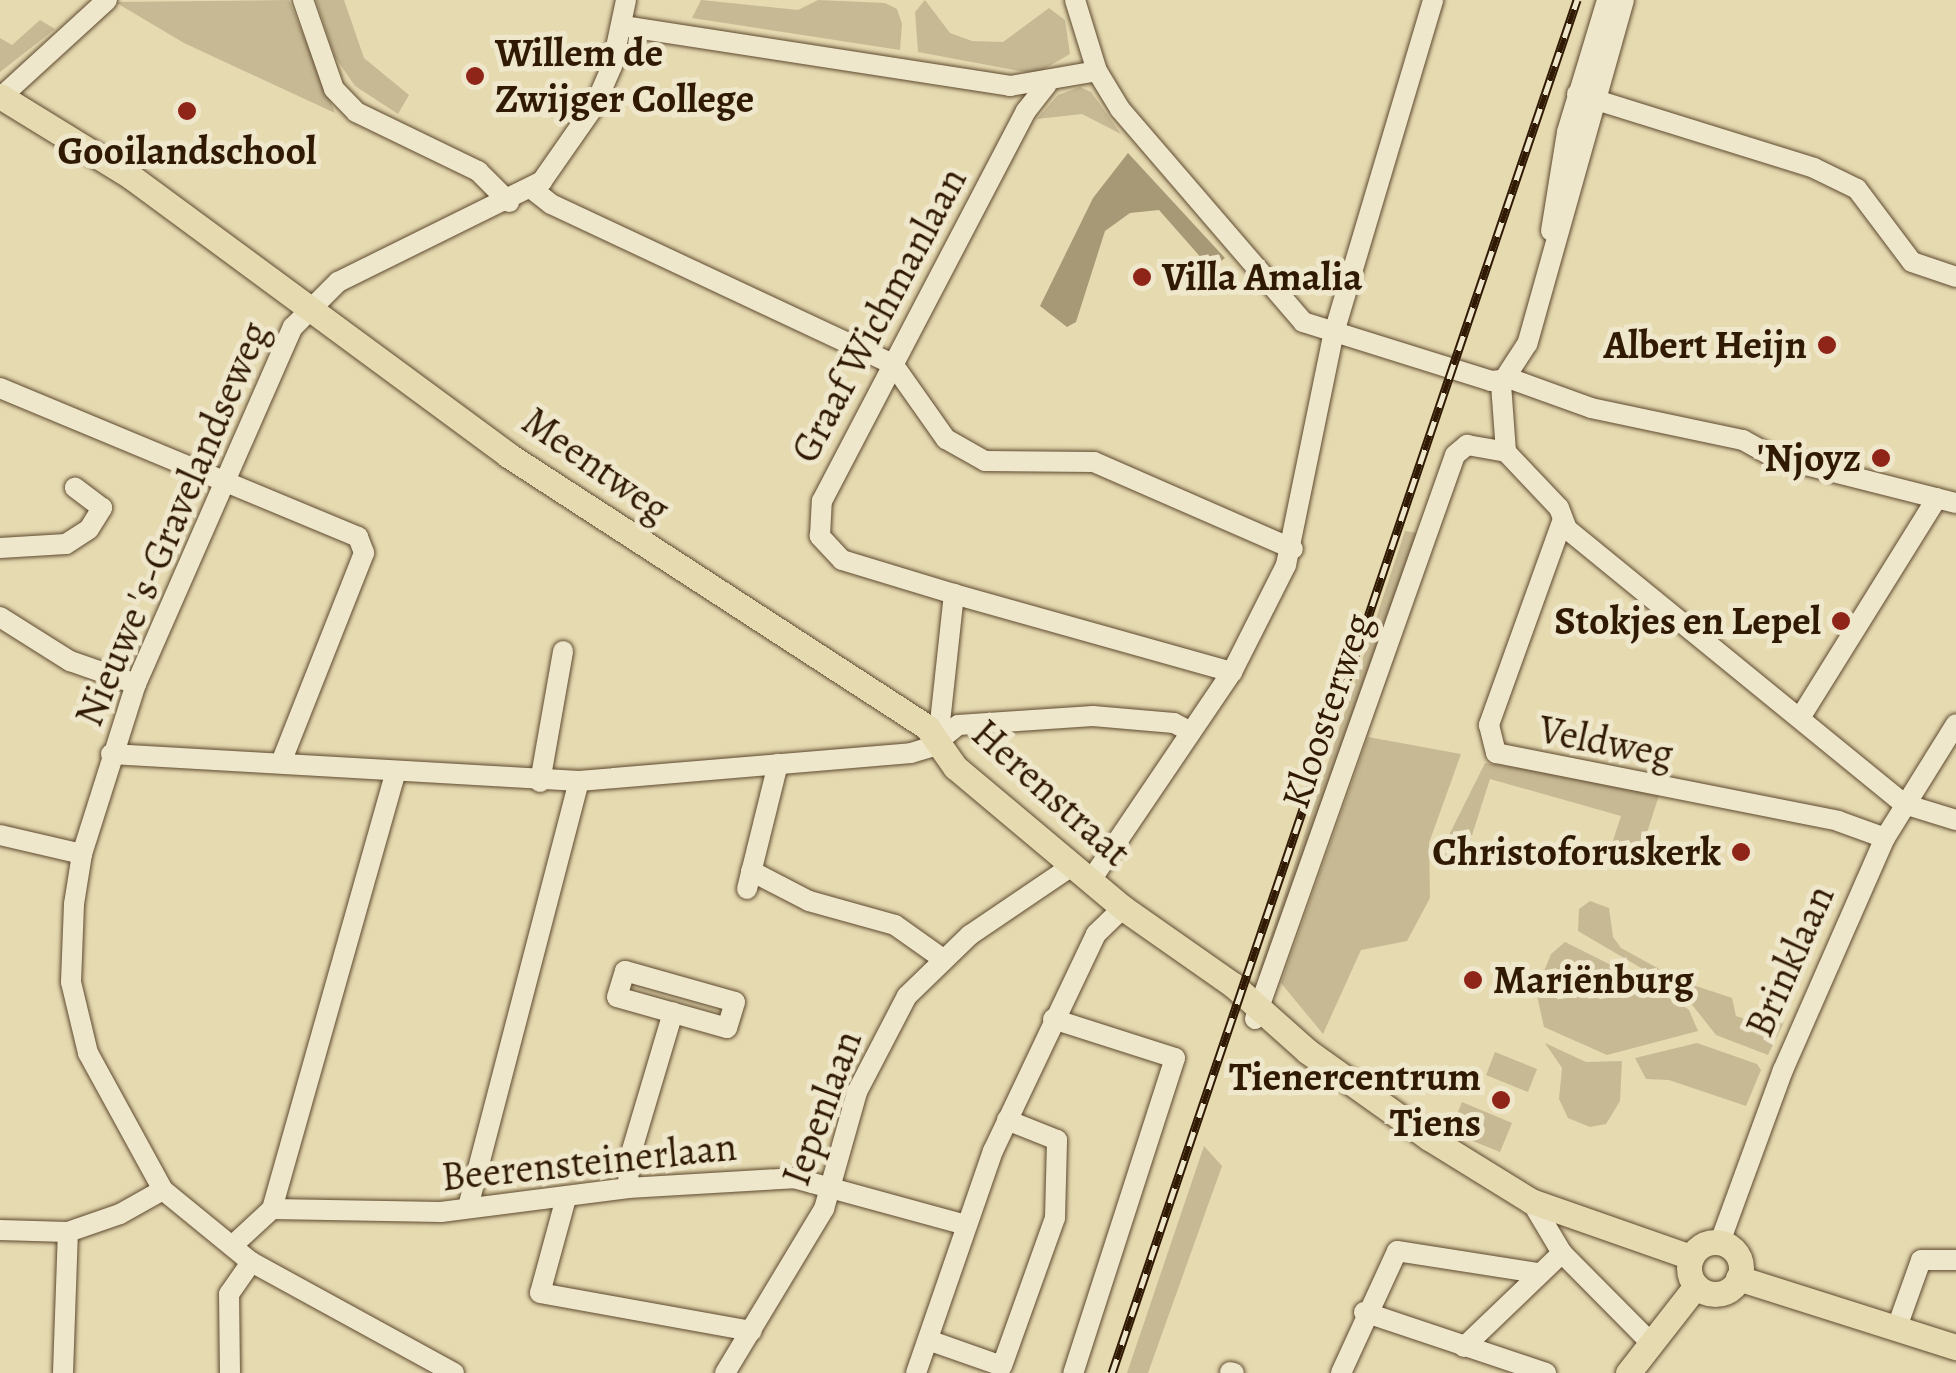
<!DOCTYPE html>
<meta charset="utf-8">
<style>
body{margin:0}
#map{position:relative;width:1956px;height:1373px;overflow:hidden;background:#e6dab1;font-family:Alegreya,serif}
div>[style]{position:absolute}
.green>*{inset:0;background:#c7b994}
.water>*{inset:0;background:#a89976}
.roads{filter:drop-shadow(0 0 2px #5e4a2f) drop-shadow(0 0 2px #5e4a2f)}
.minor>*{height:20px;margin:-10px;padding:0 10px;transform-origin:10px;border-radius:10px;background:#efe7cc}
.major>*{height:25px;margin:-12.5px;padding:0 12.5px;transform-origin:12.5px;border-radius:12.5px;background:#e6dab1}
.major>.ring{margin:-12.5px;padding:0;box-sizing:content-box;background:none;border:25px solid #e6dab1;border-radius:50%}
.rail>*{height:9px;margin-top:-4.5px;transform-origin:0;background:repeating-linear-gradient(90deg,#efe7cc 0 15px,#311a04 0 30px);box-sizing:border-box;border-block:2px solid #311a04}
.dots>*{width:28px;height:28px;translate:-50% -50%;box-sizing:border-box;border:5px solid #efe7cc;border-radius:50%}
span{translate:-50% -50%;white-space:nowrap;text-align:center;line-height:1.15;-webkit-text-stroke:10px #efe7cc;paint-order:stroke}
.poi-label{font-size:40px;color:#311a04;font-weight:700}
.left{translate:0 -50%;text-align:left}
.right{translate:-100% -50%;text-align:right}
.street-label{font-size:40px;color:#311a04}
</style>
<div id="map">
<div class="green">
<i style="clip-path:polygon(289px 0,335px 113px,184px 43px,115px 2px)"></i>
<i style="clip-path:polygon(316px 0,344px 0,364px 58px,409px 95px,398px 114px,355px 86px,335px 57px)"></i>
<i style="clip-path:polygon(701px 0,798px 10px,818px 0,885px 3px,897px 9px,902px 24px,900px 50px,692px 18px)"></i>
<i style="clip-path:polygon(925px 0,950px 33px,972px 41px,1003px 42px,1049px 8px,1065px 20px,1070px 54px,1041px 71px,1025px 72px,918px 52px,915px 12px)"></i>
<i style="clip-path:polygon(40px 20px,55px 29px,0 72px,0 38px,12px 45px)"></i>
<i style="clip-path:polygon(1080px 87px,1091px 92px,1121px 134px,1082px 114px,1037px 119px,1058px 95px)"></i>
<i style="clip-path:polygon(1405px 531px,1418px 533px,1265px 984px,1258px 974px)"></i>
<i style="clip-path:polygon(1368px 737px,1461px 754px,1429px 843px,1430px 898px,1407px 941px,1361px 950px,1323px 1034px,1281px 983px)"></i>
<i style="clip-path:polygon(1485px 763px,1661px 789px,1635px 870px,1607px 859px,1621px 816px,1490px 779px,1465px 857px,1453px 868px,1446px 865px,1445px 843px)"></i>
<i style="clip-path:polygon(1590px 901px,1609px 908px,1613px 937px,1621px 948px,1681px 981px,1732px 998px,1736px 1016px,1745px 1019px,1757px 1011px,1784px 1022px,1768px 1055px,1716px 1035px,1682px 992px,1578px 931px,1579px 909px)"></i>
<i style="clip-path:polygon(1565px 942px,1665px 992px,1689px 1010px,1698px 1031px,1607px 1055px,1544px 1027px,1536px 991px,1551px 954px)"></i>
<i style="clip-path:polygon(1545px 1043px,1586px 1062px,1622px 1061px,1620px 1101px,1606px 1124px,1590px 1127px,1568px 1118px,1559px 1099px,1562px 1068px)"></i>
<i style="clip-path:polygon(1697px 1043px,1757px 1064px,1761px 1070px,1746px 1106px,1669px 1080px,1646px 1079px,1635px 1058px)"></i>
<i style="clip-path:polygon(1495px 1052px,1537px 1069px,1528px 1092px,1486px 1075px)"></i>
<i style="clip-path:polygon(1462px 1102px,1512px 1123px,1500px 1152px,1450px 1132px)"></i>
<i style="clip-path:polygon(1204px 1146px,1222px 1166px,1148px 1373px,1127px 1373px)"></i>
</div>
<div class="water">
<i style="clip-path:polygon(1128px 153px,1225px 258px,1211px 269px,1159px 210px,1130px 213px,1105px 231px,1076px 322px,1067px 327px,1040px 306px,1093px 198px)"></i>
</div>
<div class="roads">
<div class="minor">
<i style="left:303px;top:0;width:94px;rotate:70.8deg"></i>
<i style="left:334px;top:89px;width:32px;rotate:46deg"></i>
<i style="left:356px;top:112px;width:136px;rotate:25.8deg"></i>
<i style="left:478px;top:171px;width:44px;rotate:45deg"></i>
<i style="left:1075px;top:0;width:74px;rotate:72.8deg"></i>
<i style="left:1097px;top:71px;width:44px;rotate:58.8deg"></i>
<i style="left:1120px;top:109px;width:281px;rotate:49.3deg"></i>
<i style="left:1303px;top:322px;width:197px;rotate:17.4deg"></i>
<i style="left:1491px;top:381px;width:20px;rotate:-6deg"></i>
<i style="left:1511px;top:379px;width:85px;rotate:19.9deg"></i>
<i style="left:1591px;top:408px;width:155px;rotate:11.9deg"></i>
<i style="left:1743px;top:440px;width:35px;rotate:29deg"></i>
<i style="left:1774px;top:457px;width:188px;rotate:14.2deg"></i>
<i style="left:1624px;top:0;width:357px;rotate:105.7deg"></i>
<i style="left:1527px;top:344px;width:48px;rotate:123deg"></i>
<i style="left:1501px;top:384px;width:68px;rotate:85.8deg"></i>
<i style="left:1506px;top:452px;width:77px;rotate:46.6deg"></i>
<i style="left:1559px;top:508px;width:22px;rotate:69deg"></i>
<i style="left:1567px;top:529px;width:435px;rotate:39.2deg"></i>
<i style="left:1904px;top:804px;width:54px;rotate:17.1deg"></i>
<i style="left:623px;top:26px;width:392px;rotate:8.8deg"></i>
<i style="left:1010px;top:86px;width:88px;rotate:-9.8deg"></i>
<i style="left:1577px;top:94px;width:248px;rotate:17.3deg"></i>
<i style="left:1814px;top:168px;width:48px;rotate:26deg"></i>
<i style="left:1857px;top:189px;width:91px;rotate:53deg"></i>
<i style="left:1912px;top:262px;width:46px;rotate:18.8deg"></i>
<i style="left:0;top:98px;width:145px;rotate:-42.5deg"></i>
<i style="left:532px;top:189px;width:24px;rotate:38deg"></i>
<i style="left:551px;top:204px;width:378px;rotate:25.1deg"></i>
<i style="left:893px;top:364px;width:92px;rotate:54.8deg"></i>
<i style="left:946px;top:439px;width:45px;rotate:29.4deg"></i>
<i style="left:985px;top:461px;width:109px;rotate:0.5deg"></i>
<i style="left:1094px;top:462px;width:217px;rotate:23.6deg"></i>
<i style="left:1551px;top:231px;width:100px;rotate:-80.8deg"></i>
<i style="left:1567px;top:132px;width:138px;rotate:-73.1deg"></i>
<i style="left:0;top:388px;width:388px;rotate:22.6deg"></i>
<i style="left:358px;top:537px;width:17px;rotate:69deg"></i>
<i style="left:364px;top:553px;width:226px;rotate:111.6deg"></i>
<i style="left:1562px;top:522px;width:216px;rotate:109.8deg"></i>
<i style="left:1489px;top:725px;width:29px;rotate:76deg"></i>
<i style="left:1496px;top:753px;width:349px;rotate:11.2deg"></i>
<i style="left:1838px;top:821px;width:50px;rotate:19.9deg"></i>
<i style="left:0;top:548px;width:66px;rotate:-3.5deg"></i>
<i style="left:66px;top:544px;width:27px;rotate:-33deg"></i>
<i style="left:89px;top:529px;width:25px;rotate:-58deg"></i>
<i style="left:102px;top:508px;width:34px;rotate:-143deg"></i>
<i style="left:954px;top:594px;width:289px;rotate:15.7deg"></i>
<i style="left:0;top:617px;width:83px;rotate:32.2deg"></i>
<i style="left:70px;top:661px;width:70px;rotate:19.2deg"></i>
<i style="left:1800px;top:718px;width:259px;rotate:-58.1deg"></i>
<i style="left:938px;top:741px;width:148px;rotate:-83.8deg"></i>
<i style="left:954px;top:594px;width:117px;rotate:-163.1deg"></i>
<i style="left:842px;top:560px;width:33px;rotate:-133deg"></i>
<i style="left:820px;top:536px;width:35px;rotate:-87deg"></i>
<i style="left:822px;top:501px;width:440px;rotate:-62.4deg"></i>
<i style="left:1026px;top:111px;width:34px;rotate:-52deg"></i>
<i style="left:111px;top:754px;width:469px;rotate:3.3deg"></i>
<i style="left:579px;top:781px;width:333px;rotate:-4.8deg"></i>
<i style="left:911px;top:753px;width:21px;rotate:-17deg"></i>
<i style="left:931px;top:747px;width:35px;rotate:-39deg"></i>
<i style="left:958px;top:725px;width:135px;rotate:-3.8deg"></i>
<i style="left:1093px;top:716px;width:81px;rotate:4.9deg"></i>
<i style="left:1174px;top:723px;width:19px;rotate:28deg"></i>
<i style="left:540px;top:782px;width:133px;rotate:-80deg"></i>
<i style="left:0;top:835px;width:84px;rotate:13deg"></i>
<i style="left:751px;top:871px;width:65px;rotate:27.3deg"></i>
<i style="left:809px;top:901px;width:89px;rotate:15.6deg"></i>
<i style="left:895px;top:925px;width:59px;rotate:35.3deg"></i>
<i style="left:1091px;top:880px;width:251px;rotate:-55.9deg"></i>
<i style="left:1232px;top:672px;width:120px;rotate:-63.2deg"></i>
<i style="left:1286px;top:565px;width:234px;rotate:-78.4deg"></i>
<i style="left:1333px;top:336px;width:351px;rotate:-73.4deg"></i>
<i style="left:747px;top:889px;width:129px;rotate:-76.1deg"></i>
<i style="left:625px;top:971px;width:114px;rotate:15.7deg"></i>
<i style="left:735px;top:1002px;width:27px;rotate:107deg"></i>
<i style="left:727px;top:1028px;width:114px;rotate:-164.3deg"></i>
<i style="left:617px;top:997px;width:27px;rotate:-73deg"></i>
<i style="left:1053px;top:1019px;width:128px;rotate:17.7deg"></i>
<i style="left:1175px;top:1058px;width:331px;rotate:107.9deg"></i>
<i style="left:1255px;top:1019px;width:598px;rotate:-70.47deg"></i>
<i style="left:1455px;top:455px;width:16px;rotate:-40deg"></i>
<i style="left:1467px;top:445px;width:40px;rotate:10deg"></i>
<i style="left:628px;top:1188px;width:28px;rotate:-88deg"></i>
<i style="left:629px;top:1160px;width:154px;rotate:-73.4deg"></i>
<i style="left:566px;top:1198px;width:98px;rotate:105.3deg"></i>
<i style="left:540px;top:1293px;width:215px;rotate:10.2deg"></i>
<i style="left:1531px;top:1201px;width:61px;rotate:59.2deg"></i>
<i style="left:1562px;top:1253px;width:124px;rotate:45.3deg"></i>
<i style="left:468px;top:1207px;width:440px;rotate:-75.4deg"></i>
<i style="left:272px;top:1209px;width:169px;rotate:1deg"></i>
<i style="left:441px;top:1212px;width:189px;rotate:-7.3deg"></i>
<i style="left:628px;top:1188px;width:166px;rotate:-3.4deg"></i>
<i style="left:794px;top:1178px;width:174px;rotate:15.3deg"></i>
<i style="left:272px;top:1209px;width:453px;rotate:-74.2deg"></i>
<i style="left:0;top:1230px;width:68px;rotate:1.7deg"></i>
<i style="left:68px;top:1232px;width:55px;rotate:-19.1deg"></i>
<i style="left:120px;top:1214px;width:49px;rotate:-29.2deg"></i>
<i style="left:1720px;top:1242px;width:183px;rotate:-69.9deg"></i>
<i style="left:1783px;top:1070px;width:253px;rotate:-66.3deg"></i>
<i style="left:1885px;top:838px;width:134px;rotate:-58.1deg"></i>
<i style="left:232px;top:1246px;width:54px;rotate:-42.8deg"></i>
<i style="left:1364px;top:1312px;width:192px;rotate:18.5deg"></i>
<i style="left:1896px;top:1330px;width:74px;rotate:-70.3deg"></i>
<i style="left:1921px;top:1260px;width:35px"></i>
<i style="left:928px;top:1340px;width:78px;rotate:19.4deg"></i>
<i style="left:1002px;top:1366px;width:157px;rotate:-70.3deg"></i>
<i style="left:1055px;top:1218px;width:78px;rotate:-88.5deg"></i>
<i style="left:1057px;top:1140px;width:54px;rotate:-158.2deg"></i>
<i style="left:1464px;top:1347px;width:136px;rotate:-43.8deg"></i>
<i style="left:1230px;top:1372px;width:4px;rotate:14deg"></i>
<i style="left:63px;top:1373px;width:141px;rotate:-88deg"></i>
<i style="left:230px;top:1373px;width:79px;rotate:-90.7deg"></i>
<i style="left:229px;top:1294px;width:39px;rotate:-55deg"></i>
<i style="left:454px;top:1373px;width:231px;rotate:-151.3deg"></i>
<i style="left:251px;top:1262px;width:114px;rotate:-140.7deg"></i>
<i style="left:163px;top:1190px;width:156px;rotate:-118.7deg"></i>
<i style="left:88px;top:1053px;width:73px;rotate:-103.5deg"></i>
<i style="left:71px;top:982px;width:78px;rotate:-87.8deg"></i>
<i style="left:74px;top:904px;width:51px;rotate:-80.9deg"></i>
<i style="left:82px;top:854px;width:178px;rotate:-72.4deg"></i>
<i style="left:136px;top:684px;width:390px;rotate:-66.3deg"></i>
<i style="left:293px;top:327px;width:64px;rotate:-45deg"></i>
<i style="left:338px;top:282px;width:228px;rotate:-26.3deg"></i>
<i style="left:542px;top:181px;width:93px;rotate:-55.1deg"></i>
<i style="left:595px;top:105px;width:43px;rotate:-66.4deg"></i>
<i style="left:612px;top:66px;width:67px;rotate:-78deg"></i>
<i style="left:725px;top:1373px;width:192px;rotate:-58.9deg"></i>
<i style="left:824px;top:1209px;width:122px;rotate:-74.2deg"></i>
<i style="left:857px;top:1092px;width:108px;rotate:-62.5deg"></i>
<i style="left:907px;top:996px;width:88px;rotate:-44.1deg"></i>
<i style="left:970px;top:935px;width:123px;rotate:-34.1deg"></i>
<i style="left:916px;top:1373px;width:235px;rotate:-70.9deg"></i>
<i style="left:993px;top:1151px;width:240px;rotate:-64.6deg"></i>
<i style="left:1096px;top:934px;width:37px;rotate:-44deg"></i>
<i style="left:1341px;top:1373px;width:134px;rotate:-65.3deg"></i>
<i style="left:1397px;top:1251px;width:143px;rotate:8.9deg"></i>
</div>
<div class="major">
<i style="left:0;top:96px;width:153px;rotate:31.6deg"></i>
<i style="left:130px;top:176px;width:470px;rotate:36.4deg"></i>
<i style="left:508px;top:455px;width:500px;rotate:33deg"></i>
<i style="left:927px;top:727px;width:49px;rotate:55deg"></i>
<i style="left:955px;top:767px;width:219px;rotate:40deg"></i>
<i style="left:1123px;top:908px;width:134px;rotate:35deg"></i>
<i style="left:1233px;top:985px;width:99px;rotate:41.7deg"></i>
<i style="left:1307px;top:1051px;width:150px;rotate:35.5deg"></i>
<i style="left:1429px;top:1138px;width:120px;rotate:31.7deg"></i>
<i style="left:1531px;top:1201px;width:170px;rotate:19.3deg"></i>
<i class="ring" style="left:1689px;top:1242px;width:27px;height:27px"></i>
<i style="left:1738px;top:1278px;width:229px;rotate:17.6deg"></i>
<i style="left:1628px;top:1373px;width:110px;rotate:-52deg"></i>
</div>
</div>
<div class="rail">
<i style="left:1112px;top:1373px;width:1450px;rotate:-71.29deg"></i>
</div>
<div class="dots">
<i style="left:475px;top:76px;background:#8f2418"></i>
<i style="left:187px;top:111px;background:#8f2418"></i>
<i style="left:1142px;top:277px;background:#8f2418"></i>
<i style="left:1827px;top:345px;background:#8f2418"></i>
<i style="left:1881px;top:458px;background:#8f2418"></i>
<i style="left:1841px;top:621px;background:#8f2418"></i>
<i style="left:1741px;top:852px;background:#8f2418"></i>
<i style="left:1473px;top:980px;background:#8f2418"></i>
<i style="left:1501px;top:1100px;background:#8f2418"></i>
</div>
<div class="poi-label">
<span class="left" style="left:495px;top:76px">Willem de<br>Zwijger College</span>
<span style="left:187px;top:151px">Gooilandschool</span>
<span class="left" style="left:1162px;top:277px">Villa Amalia</span>
<span class="right" style="left:1807px;top:345px">Albert Heijn</span>
<span class="right" style="left:1861px;top:458px">'Njoyz</span>
<span class="right" style="left:1821px;top:621px">Stokjes en Lepel</span>
<span class="right" style="left:1721px;top:852px">Christoforuskerk</span>
<span class="left" style="left:1493px;top:980px">Mariënburg</span>
<span class="right" style="left:1481px;top:1100px">Tienercentrum<br>Tiens</span>
</div>
<div class="street-label">
<span style="left:879px;top:315px;rotate:-62deg">Graaf Wichmanlaan</span>
<span style="left:596px;top:465px;rotate:35deg">Meentweg</span>
<span style="left:172px;top:524px;rotate:-67deg">Nieuwe 's-Gravelandseweg</span>
<span style="left:1327px;top:711px;rotate:-71deg">Kloosterweg</span>
<span style="left:1606px;top:742px;rotate:11deg">Veldweg</span>
<span style="left:1051px;top:793px;rotate:42deg">Herenstraat</span>
<span style="left:1790px;top:961px;rotate:-66deg">Brinklaan</span>
<span style="left:822px;top:1108px;rotate:-70deg">Iepenlaan</span>
<span style="left:589px;top:1162px;rotate:-6deg">Beerensteinerlaan</span>
</div>
</div>
